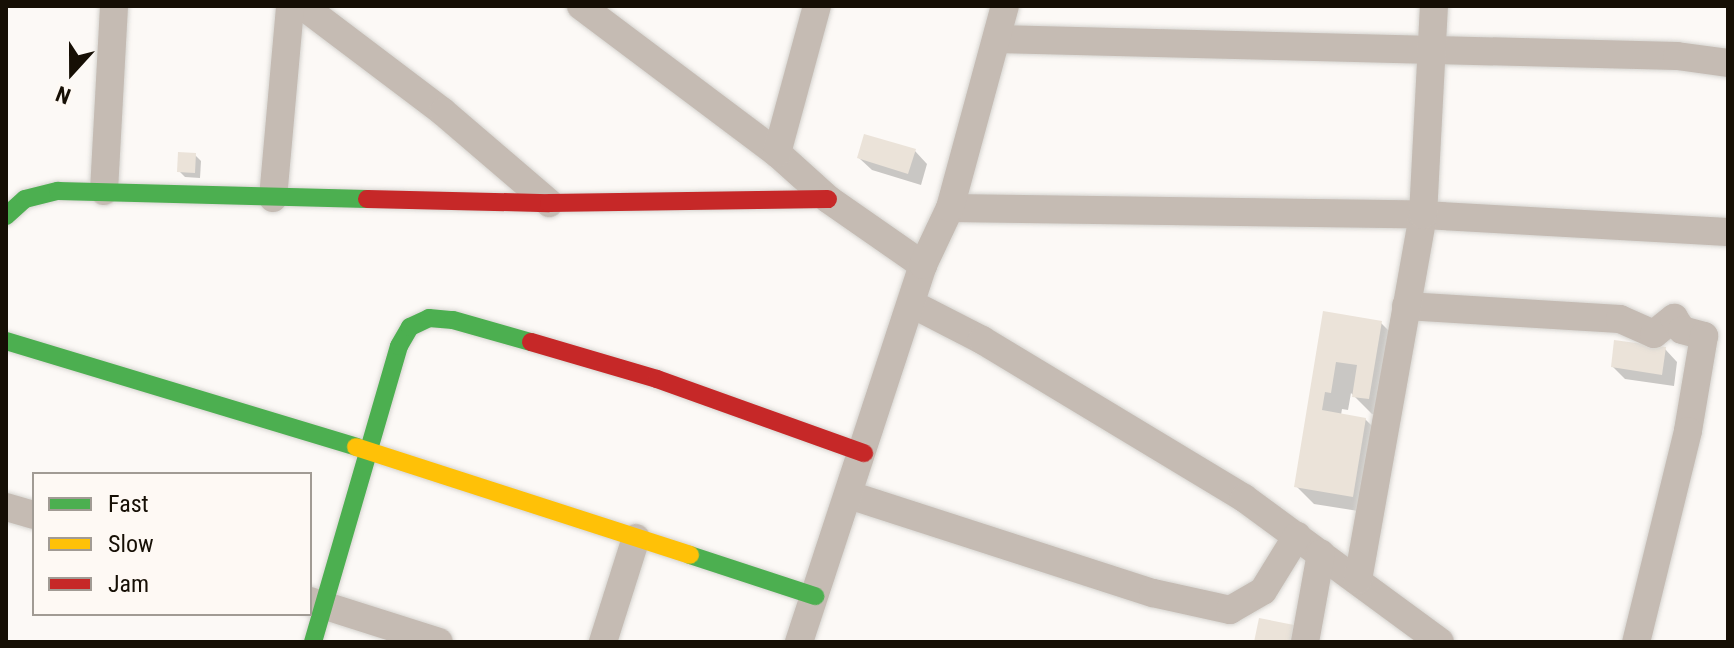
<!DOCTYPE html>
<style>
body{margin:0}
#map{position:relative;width:1734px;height:648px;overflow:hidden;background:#fcf9f6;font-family:"Roboto Condensed",sans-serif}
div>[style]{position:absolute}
.shadow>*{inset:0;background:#0003}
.building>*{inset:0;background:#ebe3d9}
.roads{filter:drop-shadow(0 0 2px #d6d4d0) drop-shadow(0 0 2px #d6d4d0)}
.street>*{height:28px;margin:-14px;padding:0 14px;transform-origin:14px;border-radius:14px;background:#c5bbb3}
.fast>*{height:18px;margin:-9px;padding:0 9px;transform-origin:9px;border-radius:9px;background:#4caf50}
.slow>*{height:18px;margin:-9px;padding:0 9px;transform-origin:9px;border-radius:9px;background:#ffc107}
.jam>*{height:18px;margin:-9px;padding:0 9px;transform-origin:9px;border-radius:9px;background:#c62828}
span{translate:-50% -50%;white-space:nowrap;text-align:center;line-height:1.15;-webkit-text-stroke:7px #fef9f4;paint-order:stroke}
.frame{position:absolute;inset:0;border:8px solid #160f05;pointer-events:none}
.legend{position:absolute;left:32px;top:472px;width:280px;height:144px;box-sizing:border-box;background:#fef9f4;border:2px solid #a19b94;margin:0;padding:10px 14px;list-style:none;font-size:24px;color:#160f05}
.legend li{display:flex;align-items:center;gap:16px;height:40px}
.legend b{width:40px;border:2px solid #a19b94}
.north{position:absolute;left:32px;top:32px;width:80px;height:80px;-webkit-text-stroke:6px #fef9f4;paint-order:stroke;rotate:201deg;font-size:22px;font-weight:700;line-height:32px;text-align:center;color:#160f05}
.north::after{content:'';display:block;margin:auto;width:28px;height:36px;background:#160f05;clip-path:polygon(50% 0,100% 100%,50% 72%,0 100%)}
</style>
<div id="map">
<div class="shadow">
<i style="clip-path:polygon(915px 151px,927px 164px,921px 185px,872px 170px,859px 158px)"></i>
<i style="clip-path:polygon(195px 155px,201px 161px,200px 178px,185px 177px,179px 171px)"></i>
<i style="clip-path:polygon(1324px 313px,1381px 323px,1399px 341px,1386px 416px,1372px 414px,1351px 393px,1348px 410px,1342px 409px,1341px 415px,1365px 419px,1383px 437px,1371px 513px,1314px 504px,1296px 486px)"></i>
<i style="clip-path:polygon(1665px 349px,1677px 362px,1674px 386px,1625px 379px,1613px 367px)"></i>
</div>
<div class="building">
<i style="clip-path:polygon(864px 134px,916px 149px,908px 174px,857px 158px)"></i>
<i style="clip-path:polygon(178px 152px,196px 153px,195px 173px,177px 172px)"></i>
<i style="clip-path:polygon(1323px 311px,1382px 321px,1369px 399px,1352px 397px,1357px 365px,1336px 362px,1331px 393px,1325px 392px,1322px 410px,1366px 418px,1353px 497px,1294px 487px)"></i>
<i style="clip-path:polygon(1614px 340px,1666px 347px,1662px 375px,1611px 367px)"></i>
<i style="clip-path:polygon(1259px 618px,1294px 625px,1291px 642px,1254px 642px)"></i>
</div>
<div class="roads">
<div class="street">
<i style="left:303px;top:6px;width:176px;rotate:37.1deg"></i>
<i style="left:443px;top:112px;width:140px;rotate:40.6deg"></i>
<i style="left:581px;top:6px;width:245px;rotate:36.9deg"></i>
<i style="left:777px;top:153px;width:69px;rotate:42deg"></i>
<i style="left:828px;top:199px;width:116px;rotate:34.8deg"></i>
<i style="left:997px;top:39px;width:680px;rotate:1.43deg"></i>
<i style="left:1677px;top:56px;width:51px;rotate:7.8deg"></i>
<i style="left:777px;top:153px;width:152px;rotate:-74.8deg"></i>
<i style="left:104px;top:191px;width:185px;rotate:-86.9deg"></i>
<i style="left:273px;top:198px;width:193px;rotate:-84.9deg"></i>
<i style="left:950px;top:208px;width:473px;rotate:0.8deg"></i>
<i style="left:1423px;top:215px;width:305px;rotate:3.2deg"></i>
<i style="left:912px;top:304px;width:79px;rotate:27.2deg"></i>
<i style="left:982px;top:340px;width:306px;rotate:31.1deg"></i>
<i style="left:1244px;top:498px;width:243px;rotate:36.3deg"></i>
<i style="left:1406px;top:306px;width:214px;rotate:3.5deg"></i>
<i style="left:1620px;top:319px;width:37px;rotate:24deg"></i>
<i style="left:1654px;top:334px;width:26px;rotate:-39deg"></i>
<i style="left:1674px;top:318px;width:14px;rotate:56deg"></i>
<i style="left:1682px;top:330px;width:23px;rotate:15deg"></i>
<i style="left:1704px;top:336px;width:96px;rotate:99.6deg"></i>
<i style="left:1688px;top:431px;width:217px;rotate:103.8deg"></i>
<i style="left:849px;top:495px;width:319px;rotate:17.9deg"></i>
<i style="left:1153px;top:593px;width:79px;rotate:12.4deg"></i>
<i style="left:1230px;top:610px;width:38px;rotate:-30deg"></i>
<i style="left:1263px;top:591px;width:65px;rotate:-58.3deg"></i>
<i style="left:6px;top:507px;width:29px;rotate:16deg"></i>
<i style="left:1358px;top:580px;width:371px;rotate:-79.9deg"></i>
<i style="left:1423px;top:215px;width:209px;rotate:-87deg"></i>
<i style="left:310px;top:601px;width:135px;rotate:17.6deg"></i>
<i style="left:603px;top:642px;width:109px;rotate:-72.4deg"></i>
<i style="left:799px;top:642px;width:397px;rotate:-71.8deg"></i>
<i style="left:923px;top:265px;width:63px;rotate:-64.7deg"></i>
<i style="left:950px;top:208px;width:209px;rotate:-74.8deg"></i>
<i style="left:1305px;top:642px;width:90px;rotate:-79.8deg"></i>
</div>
<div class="fast">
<i style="left:6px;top:216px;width:25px;rotate:-42deg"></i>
<i style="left:25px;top:199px;width:34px;rotate:-14deg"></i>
<i style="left:58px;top:191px;width:309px;rotate:1.5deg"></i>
<i style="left:6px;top:341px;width:366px;rotate:16.8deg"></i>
<i style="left:690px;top:555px;width:132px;rotate:18.2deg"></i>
<i style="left:313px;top:642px;width:308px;rotate:-73.8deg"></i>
<i style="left:399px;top:346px;width:22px;rotate:-60deg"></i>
<i style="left:410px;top:327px;width:21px;rotate:-25deg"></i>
<i style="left:429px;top:318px;width:24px;rotate:5deg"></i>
<i style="left:453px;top:320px;width:81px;rotate:15.8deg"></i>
</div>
<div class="slow">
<i style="left:356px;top:447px;width:351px;rotate:17.9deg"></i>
</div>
<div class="jam">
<i style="left:367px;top:199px;width:182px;rotate:1.3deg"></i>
<i style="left:549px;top:203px;width:279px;rotate:-0.8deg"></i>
<i style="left:531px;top:342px;width:131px;rotate:16.4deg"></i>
<i style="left:657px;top:379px;width:220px;rotate:19.7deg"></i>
</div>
</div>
<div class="frame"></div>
<ul class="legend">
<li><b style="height:10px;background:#4caf50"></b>Fast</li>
<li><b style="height:10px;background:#ffc107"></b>Slow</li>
<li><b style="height:10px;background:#c62828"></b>Jam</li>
</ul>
<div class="north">N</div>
</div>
